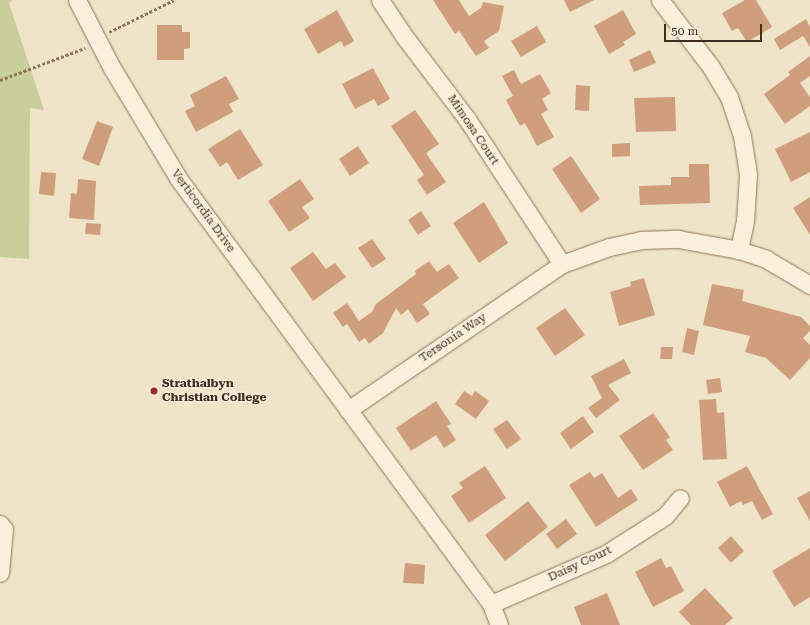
<!DOCTYPE html>
<style>
body{margin:0}
#map{position:relative;width:810px;height:625px;overflow:hidden;background:#f0e4c8;font-family:"Roboto Serif",serif}
div>[style]{position:absolute}
.green>*{inset:0;background:#c9cf9b}
.building>*{inset:0;background:#cf9f7d}
.path>*{height:2.5px;margin-top:-1.25px;transform-origin:0;background:repeating-linear-gradient(90deg,#8d765c 0 3px,transparent 0 5px)}
.roads{filter:drop-shadow(0 0 1px #8d765c) drop-shadow(0 0 1px #8d765c)}
.minor>*{height:17px;margin:-8.5px;padding:0 8.5px;transform-origin:8.5px;border-radius:8.5px;background:#faf1dc}
.dots>*{width:11px;height:11px;translate:-50% -50%;box-sizing:border-box;border:2px solid #f7eed8;border-radius:50%}
span{translate:-50% -50%;white-space:nowrap;text-align:center;line-height:1.15;-webkit-text-stroke:3px #f7eed8;paint-order:stroke}
.street-label{font-size:12px;color:#3d2e20}
.poi-label{font-size:12px;color:#3d2e20;font-weight:700}
.left{translate:0 -50%;text-align:left}
.scale{position:absolute;left:664px;top:24px;width:98px;height:18px;box-sizing:border-box;border:2px solid #3d2e20;border-top:0;padding-left:5px;font-size:12px;line-height:14px;white-space:nowrap;color:#3d2e20;-webkit-text-stroke:3px #f7eed8;paint-order:stroke}
</style>
<div id="map">
<div class="green">
<i style="clip-path:polygon(0 0,12px 0,9px 3px,44px 110px,30px 108px,29px 259px,0 257px)"></i>
</div>
<div class="building">
<i style="clip-path:polygon(433px 0,459px 0,469px 16px,481px 8px,483px 2px,504px 6px,499px 31px,484px 41px,489px 48px,476px 56px,459px 31px,455px 34px)"></i>
<i style="clip-path:polygon(564px 0,594px 0,570px 12px)"></i>
<i style="clip-path:polygon(745px 0,756px 0,772px 27px,747px 42px,738px 28px,732px 31px,722px 13px)"></i>
<i style="clip-path:polygon(337px 10px,354px 41px,344px 47px,341px 41px,318px 54px,304px 29px)"></i>
<i style="clip-path:polygon(623px 10px,636px 34px,623px 42px,625px 45px,609px 54px,594px 26px)"></i>
<i style="clip-path:polygon(806px 19px,810px 27px,810px 47px,803px 36px,780px 50px,774px 39px)"></i>
<i style="clip-path:polygon(157px 25px,182px 25px,182px 32px,190px 32px,190px 48px,184px 49px,184px 60px,157px 60px)"></i>
<i style="clip-path:polygon(537px 26px,546px 42px,521px 57px,511px 41px)"></i>
<i style="clip-path:polygon(650px 50px,656px 63px,634px 72px,629px 60px)"></i>
<i style="clip-path:polygon(810px 56px,810px 76px,800px 83px,810px 97px,810px 106px,785px 124px,764px 94px,790px 75px,788px 72px)"></i>
<i style="clip-path:polygon(373px 68px,390px 99px,378px 106px,374px 99px,355px 109px,342px 84px)"></i>
<i style="clip-path:polygon(514px 70px,521px 84px,540px 74px,551px 93px,542px 99px,548px 110px,541px 114px,554px 137px,537px 146px,525px 123px,520px 126px,506px 100px,513px 96px,502px 76px)"></i>
<i style="clip-path:polygon(226px 76px,239px 99px,229px 104px,233px 112px,196px 132px,185px 111px,195px 106px,190px 95px)"></i>
<i style="clip-path:polygon(576px 85px,590px 86px,589px 111px,575px 110px)"></i>
<i style="clip-path:polygon(675px 97px,676px 131px,636px 132px,634px 98px)"></i>
<i style="clip-path:polygon(415px 110px,439px 144px,426px 153px,446px 182px,427px 195px,417px 180px,424px 175px,391px 126px)"></i>
<i style="clip-path:polygon(97px 121px,113px 127px,99px 166px,82px 159px)"></i>
<i style="clip-path:polygon(240px 129px,263px 165px,238px 180px,227px 162px,220px 167px,208px 149px)"></i>
<i style="clip-path:polygon(810px 132px,810px 172px,791px 182px,775px 149px)"></i>
<i style="clip-path:polygon(630px 143px,630px 156px,612px 157px,612px 144px)"></i>
<i style="clip-path:polygon(358px 146px,369px 163px,350px 176px,339px 159px)"></i>
<i style="clip-path:polygon(571px 156px,600px 199px,581px 213px,552px 169px)"></i>
<i style="clip-path:polygon(689px 164px,709px 164px,710px 203px,640px 205px,639px 186px,671px 185px,671px 177px,689px 177px)"></i>
<i style="clip-path:polygon(41px 172px,56px 173px,54px 196px,39px 194px)"></i>
<i style="clip-path:polygon(78px 179px,96px 181px,94px 220px,69px 218px,71px 193px,77px 194px)"></i>
<i style="clip-path:polygon(300px 179px,314px 199px,302px 207px,310px 218px,289px 232px,268px 201px)"></i>
<i style="clip-path:polygon(810px 197px,810px 235px,793px 208px)"></i>
<i style="clip-path:polygon(484px 202px,508px 243px,479px 263px,453px 223px)"></i>
<i style="clip-path:polygon(421px 211px,431px 226px,418px 235px,408px 220px)"></i>
<i style="clip-path:polygon(86px 223px,101px 224px,100px 235px,85px 234px)"></i>
<i style="clip-path:polygon(372px 239px,386px 259px,372px 268px,358px 248px)"></i>
<i style="clip-path:polygon(313px 252px,326px 269px,335px 263px,346px 277px,313px 301px,290px 268px)"></i>
<i style="clip-path:polygon(429px 261px,437px 272px,449px 264px,459px 278px,423px 304px,430px 314px,417px 323px,408px 309px,401px 315px,396px 308px,383px 333px,369px 344px,365px 338px,359px 342px,347px 324px,343px 327px,333px 313px,347px 303px,359px 321px,372px 312px,376px 304px,416px 274px,415px 271px)"></i>
<i style="clip-path:polygon(644px 278px,655px 315px,619px 326px,610px 292px,631px 286px,630px 282px)"></i>
<i style="clip-path:polygon(712px 284px,744px 290px,742px 301px,801px 317px,810px 326px,810px 331px,803px 338px,810px 345px,810px 358px,790px 380px,766px 358px,745px 352px,750px 336px,703px 325px)"></i>
<i style="clip-path:polygon(565px 308px,585px 335px,555px 356px,536px 328px)"></i>
<i style="clip-path:polygon(687px 328px,699px 331px,694px 355px,682px 352px)"></i>
<i style="clip-path:polygon(661px 347px,673px 347px,672px 359px,660px 359px)"></i>
<i style="clip-path:polygon(624px 359px,631px 373px,608px 385px,620px 400px,596px 418px,588px 408px,602px 398px,591px 376px)"></i>
<i style="clip-path:polygon(720px 378px,722px 392px,708px 394px,706px 380px)"></i>
<i style="clip-path:polygon(464px 391px,472px 396px,475px 391px,489px 401px,476px 419px,455px 404px)"></i>
<i style="clip-path:polygon(716px 399px,717px 413px,724px 412px,727px 459px,703px 460px,699px 400px)"></i>
<i style="clip-path:polygon(436px 401px,451px 424px,447px 426px,456px 440px,444px 448px,436px 435px,411px 451px,396px 428px)"></i>
<i style="clip-path:polygon(653px 413px,670px 437px,666px 440px,673px 450px,643px 470px,619px 436px)"></i>
<i style="clip-path:polygon(583px 416px,594px 432px,571px 449px,560px 433px)"></i>
<i style="clip-path:polygon(507px 420px,521px 439px,507px 449px,493px 429px)"></i>
<i style="clip-path:polygon(485px 466px,506px 498px,469px 523px,451px 496px,463px 488px,459px 483px)"></i>
<i style="clip-path:polygon(747px 466px,773px 514px,762px 520px,752px 501px,743px 505px,741px 501px,730px 507px,717px 482px)"></i>
<i style="clip-path:polygon(590px 472px,594px 478px,602px 473px,618px 498px,631px 489px,638px 500px,596px 527px,569px 485px)"></i>
<i style="clip-path:polygon(810px 491px,810px 521px,797px 498px)"></i>
<i style="clip-path:polygon(528px 501px,548px 527px,505px 561px,485px 535px)"></i>
<i style="clip-path:polygon(566px 519px,577px 534px,557px 549px,546px 534px)"></i>
<i style="clip-path:polygon(731px 536px,744px 551px,731px 563px,718px 548px)"></i>
<i style="clip-path:polygon(810px 548px,810px 597px,794px 607px,772px 571px)"></i>
<i style="clip-path:polygon(661px 558px,666px 568px,671px 566px,684px 591px,653px 607px,635px 572px)"></i>
<i style="clip-path:polygon(405px 563px,425px 565px,424px 584px,403px 583px)"></i>
<i style="clip-path:polygon(705px 588px,733px 618px,725px 625px,691px 625px,679px 612px)"></i>
<i style="clip-path:polygon(607px 593px,620px 625px,581px 625px,574px 607px)"></i>
</div>
<div class="path">
<i style="left:109px;top:32px;width:72px;rotate:-26.2deg"></i>
<i style="left:0;top:80px;width:91px;rotate:-20.6deg"></i>
</div>
<div class="roads">
<div class="minor">
<i style="left:77px;top:0;width:76px;rotate:62.8deg"></i>
<i style="left:112px;top:68px;width:128px;rotate:59deg"></i>
<i style="left:178px;top:178px;width:529px;rotate:53.69deg"></i>
<i style="left:491px;top:604px;width:22px;rotate:69deg"></i>
<i style="left:380px;top:0;width:43px;rotate:56.3deg"></i>
<i style="left:404px;top:36px;width:104px;rotate:52.8deg"></i>
<i style="left:467px;top:119px;width:173px;rotate:56.8deg"></i>
<i style="left:660px;top:0;width:84px;rotate:52.7deg"></i>
<i style="left:711px;top:67px;width:35px;rotate:59deg"></i>
<i style="left:729px;top:97px;width:41px;rotate:71.6deg"></i>
<i style="left:742px;top:136px;width:39px;rotate:81deg"></i>
<i style="left:748px;top:175px;width:46px;rotate:93.7deg"></i>
<i style="left:745px;top:221px;width:30px;rotate:102deg"></i>
<i style="left:348px;top:410px;width:259px;rotate:-34.3deg"></i>
<i style="left:562px;top:264px;width:50px;rotate:-19.9deg"></i>
<i style="left:609px;top:247px;width:33px;rotate:-12deg"></i>
<i style="left:641px;top:240px;width:37px;rotate:-2deg"></i>
<i style="left:678px;top:239px;width:62px;rotate:10.2deg"></i>
<i style="left:739px;top:250px;width:28px;rotate:18deg"></i>
<i style="left:766px;top:259px;width:51px;rotate:30.6deg"></i>
<i style="left:0;top:524px;width:6px;rotate:51deg"></i>
<i style="left:4px;top:529px;width:44px;rotate:95.2deg"></i>
<i style="left:491px;top:604px;width:125px;rotate:-23.5deg"></i>
<i style="left:606px;top:554px;width:70px;rotate:-32.8deg"></i>
<i style="left:665px;top:516px;width:23px;rotate:-50deg"></i>
</div>
</div>
<div class="dots">
<i style="left:154px;top:391px;background:#9e2a2b"></i>
</div>
<div class="street-label">
<span style="left:473px;top:130px;rotate:56deg">Mimosa Court</span>
<span style="left:203px;top:211px;rotate:54deg">Verticordia Drive</span>
<span style="left:453px;top:338px;rotate:-34deg">Tersonia Way</span>
<span style="left:580px;top:564px;rotate:-25deg">Daisy Court</span>
</div>
<div class="poi-label">
<span class="left" style="left:162px;top:391px">Strathalbyn<br>Christian College</span>
</div>
<div class="scale">50 m</div>
</div>
